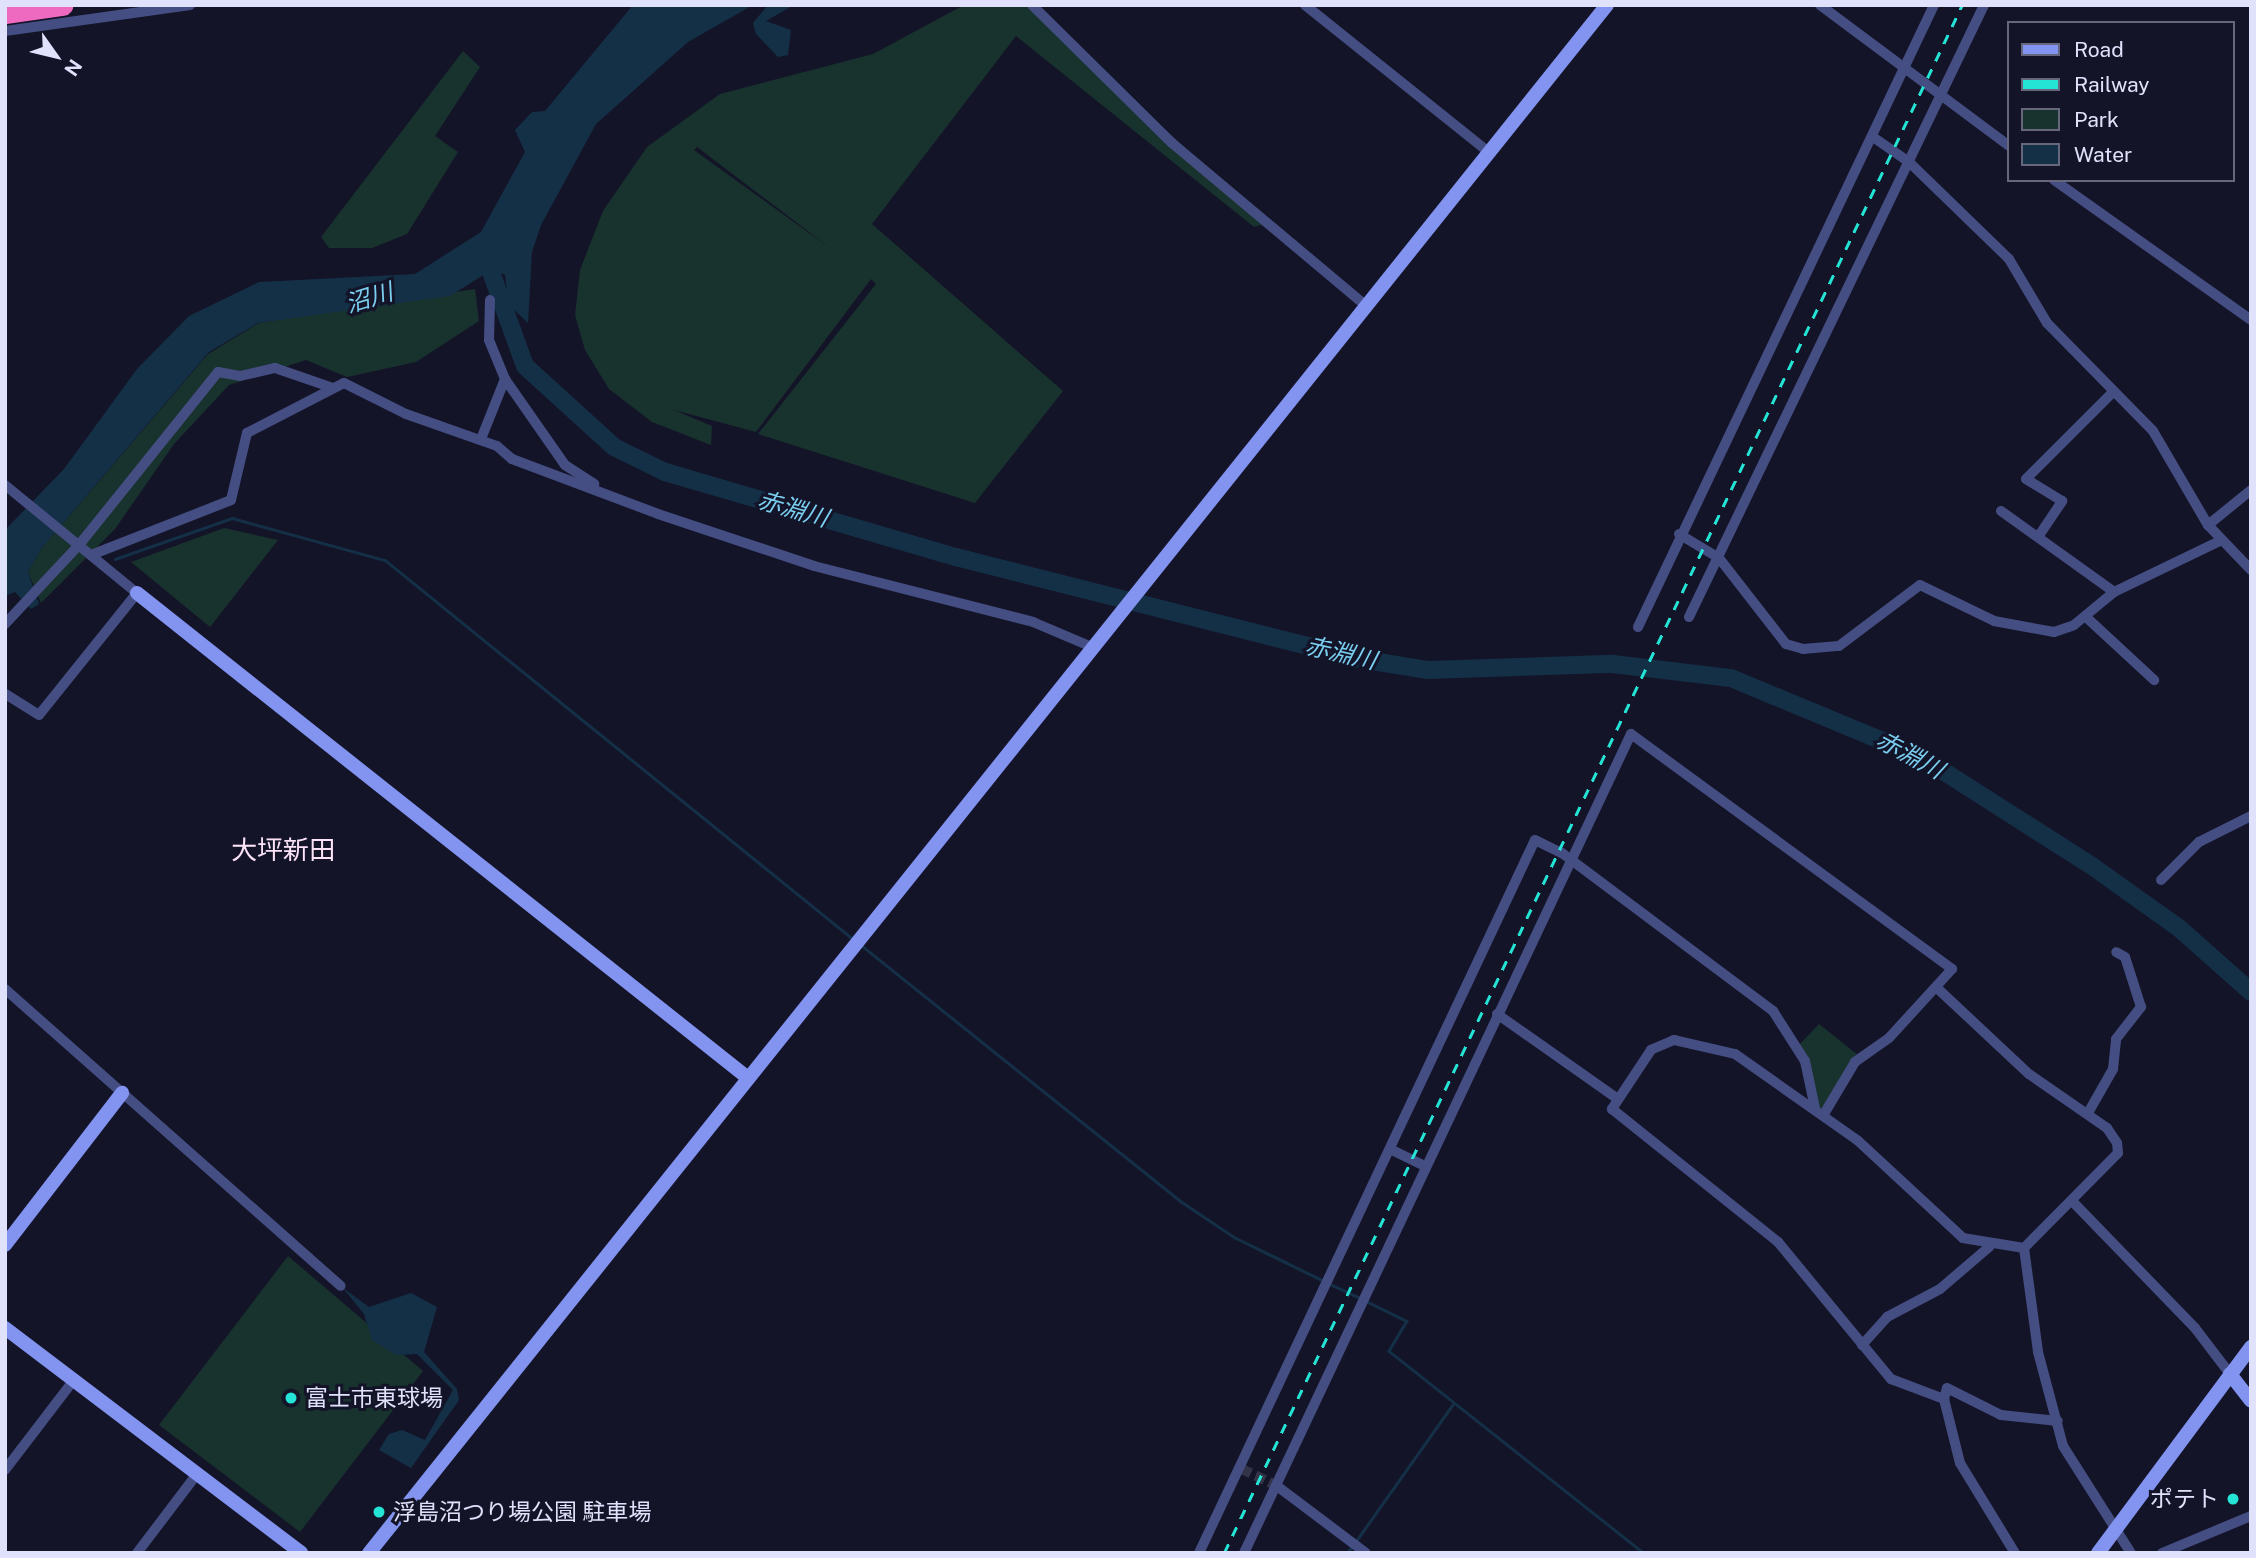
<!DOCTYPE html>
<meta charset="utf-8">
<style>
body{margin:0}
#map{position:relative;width:2256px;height:1558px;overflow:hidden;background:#141429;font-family:"Public Sans","Noto Sans JP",sans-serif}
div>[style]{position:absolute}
.green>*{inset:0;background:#18322d}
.water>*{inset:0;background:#143047}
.stream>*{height:2.5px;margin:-1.25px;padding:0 1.25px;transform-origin:1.25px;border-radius:1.25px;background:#143047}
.river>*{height:18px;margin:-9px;padding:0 9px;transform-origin:9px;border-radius:9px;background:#143047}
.street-tunnel>*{height:10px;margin-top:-5px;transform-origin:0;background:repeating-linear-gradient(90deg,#333348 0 10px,transparent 0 15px)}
.street>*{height:10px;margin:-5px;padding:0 5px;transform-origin:5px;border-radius:5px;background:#454e82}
.secondary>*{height:14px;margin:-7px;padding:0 7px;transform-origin:7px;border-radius:7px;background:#8293f0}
.highway>*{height:21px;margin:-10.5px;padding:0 10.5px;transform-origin:10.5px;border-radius:10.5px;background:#ed6ac0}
.rail>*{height:2.5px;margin-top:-1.25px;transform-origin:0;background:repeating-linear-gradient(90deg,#23e4d5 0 10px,transparent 0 19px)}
.dots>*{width:19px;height:19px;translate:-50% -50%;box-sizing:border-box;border:4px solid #141429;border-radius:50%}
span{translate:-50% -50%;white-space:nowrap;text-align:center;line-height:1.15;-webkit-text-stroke:6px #141429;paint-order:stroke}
.poi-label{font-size:23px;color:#e0e2fb}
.left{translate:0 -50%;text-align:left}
.right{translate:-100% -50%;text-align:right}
.water-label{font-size:24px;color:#7aceef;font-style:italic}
.quarter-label{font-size:26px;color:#fbe2f7}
.frame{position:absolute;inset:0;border:7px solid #e0e2fb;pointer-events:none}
.legend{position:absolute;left:2007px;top:21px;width:228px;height:161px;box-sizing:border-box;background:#141429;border:2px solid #66667d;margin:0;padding:9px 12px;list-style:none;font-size:21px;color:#e0e2fb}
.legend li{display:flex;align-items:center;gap:14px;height:35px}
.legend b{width:35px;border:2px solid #66667d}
.north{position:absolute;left:21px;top:21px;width:70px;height:70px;-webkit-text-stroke:5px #141429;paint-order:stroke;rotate:124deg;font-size:19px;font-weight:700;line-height:28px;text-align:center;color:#e0e2fb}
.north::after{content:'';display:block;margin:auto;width:24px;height:32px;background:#e0e2fb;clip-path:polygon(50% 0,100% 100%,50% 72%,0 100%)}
</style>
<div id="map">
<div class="green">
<i style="clip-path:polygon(evenodd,964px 5px,1028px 5px,1268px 223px,1254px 227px,1016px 36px,872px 224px,1063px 391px,975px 503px,758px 434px,876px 284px,871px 279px,756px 432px,674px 410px,712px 426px,711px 445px,652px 422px,609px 389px,585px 350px,575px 315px,580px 270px,603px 211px,647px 147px,720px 94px,873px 54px,964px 5px,697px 147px,830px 248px,694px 150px,697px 147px)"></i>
<i style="clip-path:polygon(463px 51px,480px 67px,435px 136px,458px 152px,407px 234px,372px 248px,329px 248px,321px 237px)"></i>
<i style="clip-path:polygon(475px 289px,479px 321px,416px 362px,347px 377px,306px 360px,229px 385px,174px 444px,115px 529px,41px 603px,28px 572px,41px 549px,208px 354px,259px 323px)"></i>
<i style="clip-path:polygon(224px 528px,278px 540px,210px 627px,131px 562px)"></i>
<i style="clip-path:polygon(1819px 1024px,1858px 1055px,1824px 1114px,1816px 1108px,1800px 1044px)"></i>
<i style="clip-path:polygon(288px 1256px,423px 1371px,300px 1532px,159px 1425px)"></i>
</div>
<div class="water">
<i style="clip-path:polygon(633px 5px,753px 5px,688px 42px,596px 124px,541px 225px,532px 252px,528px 323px,509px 305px,505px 275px,493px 269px,450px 296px,258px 323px,209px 352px,41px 549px,28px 572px,39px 604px,31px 609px,15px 592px,5px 596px,5px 530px,64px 469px,137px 369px,189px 316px,259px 282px,415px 274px,481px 232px,525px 152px,515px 130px,532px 112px,545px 111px)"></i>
<i style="clip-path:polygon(768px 5px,794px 5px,766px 21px,791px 30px,788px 55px,778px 57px,756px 34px,753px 23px)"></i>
<i style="clip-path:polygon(343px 1288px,369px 1307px,411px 1293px,437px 1307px,424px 1352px,457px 1389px,459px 1400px,411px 1468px,379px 1450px,389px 1434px,402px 1430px,425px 1440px,453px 1390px,417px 1354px,396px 1355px,372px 1340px,364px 1314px)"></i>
</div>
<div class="stream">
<i style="left:115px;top:559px;width:124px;rotate:-19.3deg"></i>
<i style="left:232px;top:518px;width:159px;rotate:15.4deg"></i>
<i style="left:385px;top:560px;width:602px;rotate:39deg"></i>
<i style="left:861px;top:945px;width:411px;rotate:38.7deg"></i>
<i style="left:1182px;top:1202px;width:63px;rotate:33.9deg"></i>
<i style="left:1234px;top:1237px;width:100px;rotate:26.1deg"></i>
<i style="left:1330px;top:1284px;width:35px;rotate:25deg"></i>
<i style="left:1368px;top:1302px;width:43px;rotate:26deg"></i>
<i style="left:1407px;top:1321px;width:35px;rotate:121deg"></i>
<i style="left:1389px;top:1351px;width:325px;rotate:38.4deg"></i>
<i style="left:1356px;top:1541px;width:168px;rotate:-54.7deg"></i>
<i style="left:1347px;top:1553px;width:9px;rotate:-54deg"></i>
</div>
<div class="river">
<i style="left:483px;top:250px;width:123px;rotate:70.1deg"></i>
<i style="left:525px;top:366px;width:120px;rotate:42.3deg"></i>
<i style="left:614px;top:447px;width:57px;rotate:26.1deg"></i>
<i style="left:665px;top:472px;width:303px;rotate:16.3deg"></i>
<i style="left:956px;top:557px;width:417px;rotate:14.2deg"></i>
<i style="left:1360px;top:659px;width:69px;rotate:9.2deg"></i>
<i style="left:1428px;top:670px;width:185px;rotate:-1.9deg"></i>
<i style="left:1613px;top:664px;width:119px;rotate:6.8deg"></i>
<i style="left:1731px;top:678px;width:206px;rotate:22.6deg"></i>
<i style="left:1921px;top:757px;width:203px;rotate:32.5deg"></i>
<i style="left:2092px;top:866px;width:107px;rotate:35.5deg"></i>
<i style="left:2179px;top:928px;width:96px;rotate:41.6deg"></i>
</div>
<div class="street-tunnel">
<i style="left:1242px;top:1469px;width:39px;rotate:26deg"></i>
</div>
<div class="street">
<i style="left:1032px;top:5px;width:197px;rotate:44.6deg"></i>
<i style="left:1172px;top:143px;width:251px;rotate:40deg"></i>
<i style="left:1305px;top:5px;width:233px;rotate:38.7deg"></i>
<i style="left:1820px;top:5px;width:236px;rotate:36.7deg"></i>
<i style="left:5px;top:31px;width:187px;rotate:-8deg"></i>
<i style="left:1873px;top:137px;width:44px;rotate:34.8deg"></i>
<i style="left:1909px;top:162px;width:139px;rotate:44.1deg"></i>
<i style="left:2009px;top:259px;width:74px;rotate:59.3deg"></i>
<i style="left:2047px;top:323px;width:151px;rotate:45.5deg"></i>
<i style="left:2153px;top:431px;width:109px;rotate:59.7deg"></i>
<i style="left:2208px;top:525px;width:62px;rotate:46.3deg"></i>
<i style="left:2054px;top:180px;width:242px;rotate:35.4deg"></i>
<i style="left:490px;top:300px;width:40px;rotate:91.4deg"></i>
<i style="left:489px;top:340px;width:42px;rotate:67.7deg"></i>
<i style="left:505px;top:379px;width:105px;rotate:55.1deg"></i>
<i style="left:565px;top:465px;width:35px;rotate:33deg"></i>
<i style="left:481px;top:439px;width:65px;rotate:-68.2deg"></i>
<i style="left:5px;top:485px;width:171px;rotate:39.3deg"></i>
<i style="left:137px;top:593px;width:156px;rotate:128.8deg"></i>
<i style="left:39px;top:715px;width:40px;rotate:-148deg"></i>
<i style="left:2001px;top:511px;width:139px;rotate:35.6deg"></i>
<i style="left:2114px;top:592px;width:118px;rotate:-25.7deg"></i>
<i style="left:2208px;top:525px;width:55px;rotate:-39.1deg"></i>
<i style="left:1679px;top:534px;width:47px;rotate:31deg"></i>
<i style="left:1719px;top:558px;width:109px;rotate:52.1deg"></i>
<i style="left:1786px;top:644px;width:18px;rotate:16deg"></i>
<i style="left:1803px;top:649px;width:36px;rotate:-5deg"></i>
<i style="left:1839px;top:646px;width:101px;rotate:-37deg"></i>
<i style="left:1920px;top:585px;width:82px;rotate:25.9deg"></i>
<i style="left:1994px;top:621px;width:61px;rotate:10.4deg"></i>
<i style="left:2054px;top:632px;width:21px;rotate:-19deg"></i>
<i style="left:2074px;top:625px;width:52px;rotate:-39.5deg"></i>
<i style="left:2040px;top:534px;width:40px;rotate:-56deg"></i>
<i style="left:2062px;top:501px;width:42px;rotate:-148.6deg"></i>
<i style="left:2026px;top:479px;width:122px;rotate:-45deg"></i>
<i style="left:91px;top:555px;width:150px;rotate:-21.4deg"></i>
<i style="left:231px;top:500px;width:69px;rotate:-76.6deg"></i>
<i style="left:247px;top:433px;width:109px;rotate:-27.3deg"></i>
<i style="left:344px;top:383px;width:69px;rotate:26.6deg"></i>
<i style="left:406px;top:414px;width:96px;rotate:19.4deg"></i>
<i style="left:497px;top:446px;width:20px;rotate:41deg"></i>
<i style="left:512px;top:459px;width:156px;rotate:20.6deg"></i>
<i style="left:658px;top:514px;width:164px;rotate:18.4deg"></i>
<i style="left:814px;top:566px;width:226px;rotate:14.3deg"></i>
<i style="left:1033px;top:622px;width:64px;rotate:23deg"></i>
<i style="left:1689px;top:617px;width:679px;rotate:-64.26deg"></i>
<i style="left:2086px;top:617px;width:93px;rotate:42.8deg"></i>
<i style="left:5px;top:624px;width:108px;rotate:-46.9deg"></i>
<i style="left:79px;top:545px;width:222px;rotate:-51.2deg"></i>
<i style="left:218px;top:372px;width:22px;rotate:10deg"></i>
<i style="left:240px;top:376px;width:36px;rotate:-13deg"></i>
<i style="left:275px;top:368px;width:61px;rotate:19deg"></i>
<i style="left:1638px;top:627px;width:689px;rotate:-64.55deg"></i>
<i style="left:2161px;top:880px;width:54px;rotate:-45deg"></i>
<i style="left:2199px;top:842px;width:58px;rotate:-26.6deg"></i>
<i style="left:1937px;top:988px;width:126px;rotate:43.1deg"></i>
<i style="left:2029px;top:1074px;width:95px;rotate:34.7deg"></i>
<i style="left:2107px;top:1128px;width:18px;rotate:56deg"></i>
<i style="left:2117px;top:1143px;width:10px;rotate:84deg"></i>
<i style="left:2118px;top:1153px;width:134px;rotate:134.7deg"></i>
<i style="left:2024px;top:1248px;width:62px;rotate:-170.7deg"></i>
<i style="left:1963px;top:1238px;width:144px;rotate:-137.2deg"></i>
<i style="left:1857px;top:1140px;width:149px;rotate:-144.8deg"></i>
<i style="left:1735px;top:1054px;width:63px;rotate:-167.1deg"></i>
<i style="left:1674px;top:1040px;width:25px;rotate:157deg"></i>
<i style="left:1651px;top:1050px;width:71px;rotate:123.5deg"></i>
<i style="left:1612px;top:1109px;width:213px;rotate:38.7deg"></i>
<i style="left:1778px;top:1242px;width:178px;rotate:50.5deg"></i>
<i style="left:1891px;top:1379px;width:57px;rotate:20.7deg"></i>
<i style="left:1944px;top:1399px;width:66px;rotate:76deg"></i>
<i style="left:1960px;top:1463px;width:105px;rotate:58.6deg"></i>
<i style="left:5px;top:989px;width:448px;rotate:41.5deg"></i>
<i style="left:1497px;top:1014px;width:144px;rotate:35.1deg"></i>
<i style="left:2088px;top:1113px;width:51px;rotate:-60.4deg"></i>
<i style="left:2113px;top:1069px;width:30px;rotate:-84deg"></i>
<i style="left:2116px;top:1039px;width:41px;rotate:-52deg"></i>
<i style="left:2141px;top:1007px;width:52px;rotate:-107.7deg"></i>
<i style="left:2125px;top:957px;width:10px;rotate:-151deg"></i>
<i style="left:1392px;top:1150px;width:37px;rotate:26deg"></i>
<i style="left:2073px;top:1202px;width:175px;rotate:45.9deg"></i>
<i style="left:2195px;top:1328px;width:58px;rotate:52.7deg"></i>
<i style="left:2024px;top:1248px;width:105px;rotate:82.3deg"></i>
<i style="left:2038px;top:1352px;width:97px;rotate:75.1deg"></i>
<i style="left:2063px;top:1446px;width:127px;rotate:57.6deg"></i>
<i style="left:1862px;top:1345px;width:38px;rotate:-48deg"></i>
<i style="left:1887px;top:1317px;width:60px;rotate:-27.8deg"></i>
<i style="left:1940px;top:1289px;width:65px;rotate:-40.6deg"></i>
<i style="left:1944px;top:1399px;width:11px;rotate:-75deg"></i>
<i style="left:1947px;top:1388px;width:60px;rotate:26.6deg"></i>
<i style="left:2001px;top:1415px;width:57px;rotate:6deg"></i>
<i style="left:5px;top:1470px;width:112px;rotate:-52.6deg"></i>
<i style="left:1277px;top:1486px;width:111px;rotate:37deg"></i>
<i style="left:137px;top:1553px;width:99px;rotate:-52.8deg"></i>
<i style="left:1199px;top:1553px;width:788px;rotate:-64.77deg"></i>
<i style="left:1535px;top:840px;width:30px;rotate:26deg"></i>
<i style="left:1562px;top:853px;width:264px;rotate:36.8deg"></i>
<i style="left:1773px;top:1011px;width:59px;rotate:57.4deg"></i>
<i style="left:1805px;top:1061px;width:48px;rotate:78deg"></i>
<i style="left:1244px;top:1553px;width:906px;rotate:-64.71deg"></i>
<i style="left:1631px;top:734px;width:398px;rotate:36.2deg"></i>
<i style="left:1952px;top:969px;width:93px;rotate:132.4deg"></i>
<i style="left:1889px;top:1038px;width:42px;rotate:144.8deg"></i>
<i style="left:1855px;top:1062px;width:61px;rotate:120.8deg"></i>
<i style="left:2162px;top:1553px;width:96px;rotate:-22.6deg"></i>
</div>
<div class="secondary">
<i style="left:137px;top:593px;width:780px;rotate:38.44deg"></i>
<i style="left:5px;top:1245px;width:192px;rotate:-52.4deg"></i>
<i style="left:5px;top:1328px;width:372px;rotate:37.2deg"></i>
<i style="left:2230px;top:1374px;width:34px;rotate:52deg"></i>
<i style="left:369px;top:1553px;width:1982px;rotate:-51.35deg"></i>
<i style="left:2098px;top:1553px;width:257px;rotate:-53.4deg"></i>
</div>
<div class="highway">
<i style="left:5px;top:13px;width:58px;rotate:-8deg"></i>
</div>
<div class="rail">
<i style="left:1224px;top:1553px;width:1715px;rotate:-64.51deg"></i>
</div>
<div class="dots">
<i style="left:291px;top:1398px;background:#23e4d5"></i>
<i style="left:2233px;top:1499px;background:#23e4d5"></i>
<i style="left:379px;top:1512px;background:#23e4d5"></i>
</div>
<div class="poi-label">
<span class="left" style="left:305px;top:1398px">富士市東球場</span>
<span class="right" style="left:2219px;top:1499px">ポテト</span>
<span class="left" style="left:393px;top:1512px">浮島沼つり場公園 駐車場</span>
</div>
<div class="water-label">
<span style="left:369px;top:298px;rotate:-17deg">沼川</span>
<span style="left:793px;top:509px;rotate:16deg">赤淵川</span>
<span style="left:1341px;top:653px;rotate:13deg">赤淵川</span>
<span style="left:1910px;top:755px;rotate:28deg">赤淵川</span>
</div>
<div class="quarter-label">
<span style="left:283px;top:850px">大坪新田</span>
</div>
<div class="frame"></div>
<ul class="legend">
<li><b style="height:9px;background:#8293f0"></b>Road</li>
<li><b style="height:9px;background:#23e4d5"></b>Railway</li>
<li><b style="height:19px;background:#18322d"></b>Park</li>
<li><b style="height:19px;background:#143047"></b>Water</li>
</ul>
<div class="north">N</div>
</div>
